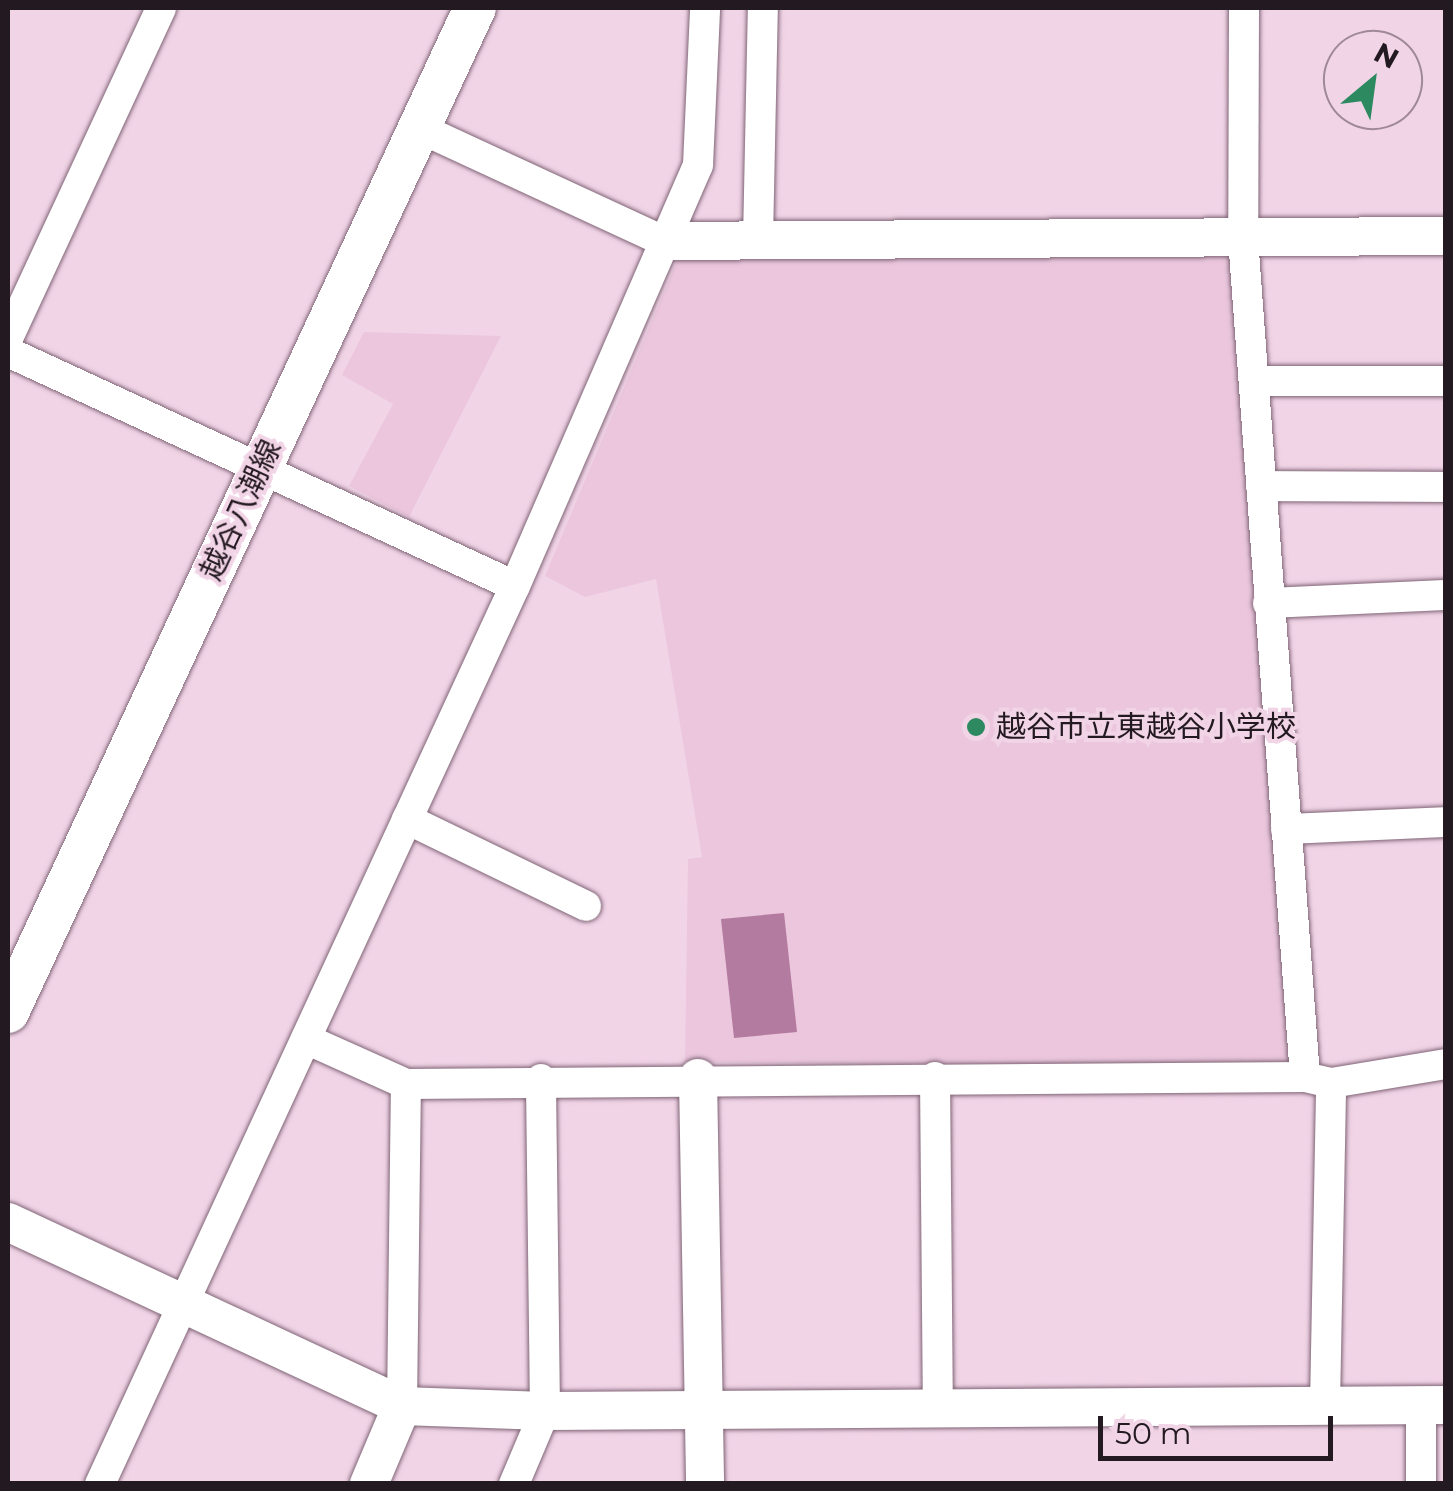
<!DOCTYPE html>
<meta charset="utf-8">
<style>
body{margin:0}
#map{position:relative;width:1453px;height:1491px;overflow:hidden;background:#f2d4e7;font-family:Montserrat,"Noto Sans JP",sans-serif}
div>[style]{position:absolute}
.built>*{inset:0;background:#ebc6dd}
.water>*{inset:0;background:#b47ba1}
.roads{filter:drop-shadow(0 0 2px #7f6576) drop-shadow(0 0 2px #7f6576)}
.minor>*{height:30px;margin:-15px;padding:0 15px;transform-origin:15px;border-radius:15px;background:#fff}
.tertiary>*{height:38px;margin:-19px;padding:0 19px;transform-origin:19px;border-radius:19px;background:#fff}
.secondary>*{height:42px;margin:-21px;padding:0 21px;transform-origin:21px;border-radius:21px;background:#fff}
.dots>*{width:28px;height:28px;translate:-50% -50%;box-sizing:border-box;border:5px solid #f2d4e7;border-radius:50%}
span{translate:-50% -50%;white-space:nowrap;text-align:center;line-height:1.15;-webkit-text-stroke:8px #f2d4e7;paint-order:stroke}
.street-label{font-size:30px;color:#231920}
.poi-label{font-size:30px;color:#231920}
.left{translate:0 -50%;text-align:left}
.frame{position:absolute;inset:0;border:10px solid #231920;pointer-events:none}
.north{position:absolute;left:1323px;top:30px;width:100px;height:100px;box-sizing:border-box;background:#f2d4e7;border:2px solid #9f8997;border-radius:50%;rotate:29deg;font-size:28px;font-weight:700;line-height:40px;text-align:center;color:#231920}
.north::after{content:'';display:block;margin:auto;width:35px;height:45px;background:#2d8960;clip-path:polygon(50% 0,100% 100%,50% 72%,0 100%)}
.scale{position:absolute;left:1098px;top:1416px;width:235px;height:45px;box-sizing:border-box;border:5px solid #231920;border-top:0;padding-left:12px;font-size:30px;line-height:35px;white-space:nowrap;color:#231920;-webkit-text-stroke:8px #f2d4e7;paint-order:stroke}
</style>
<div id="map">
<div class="built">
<i style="clip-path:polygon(1235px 246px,1295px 1068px,685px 1062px,688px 859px,702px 857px,656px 579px,585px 597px,545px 576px,682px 249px)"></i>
<i style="clip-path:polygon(364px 332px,501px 336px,409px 517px,349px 486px,393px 404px,342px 375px)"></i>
</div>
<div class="water">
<i style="clip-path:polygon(784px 913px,797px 1032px,734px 1038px,721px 919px)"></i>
</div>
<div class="roads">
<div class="minor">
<i style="left:1244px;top:8px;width:230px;rotate:90.2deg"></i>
<i style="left:1243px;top:238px;width:841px;rotate:85.77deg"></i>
<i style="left:419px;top:128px;width:270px;rotate:24.8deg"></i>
<i style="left:758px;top:240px;width:232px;rotate:-88.8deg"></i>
<i style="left:8px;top:338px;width:364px;rotate:-65.1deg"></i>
<i style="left:8px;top:352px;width:558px;rotate:24.78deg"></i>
<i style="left:1255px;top:381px;width:191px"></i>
<i style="left:1261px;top:486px;width:185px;rotate:0.3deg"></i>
<i style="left:1268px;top:603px;width:178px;rotate:-2.6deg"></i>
<i style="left:407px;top:819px;width:199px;rotate:25.9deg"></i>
<i style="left:1286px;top:829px;width:160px;rotate:-2.5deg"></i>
<i style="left:306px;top:1039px;width:110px;rotate:24.2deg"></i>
<i style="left:406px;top:1084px;width:899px;rotate:-0.45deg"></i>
<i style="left:1305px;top:1077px;width:27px;rotate:13deg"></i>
<i style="left:1331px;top:1083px;width:117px;rotate:-9.4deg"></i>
<i style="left:935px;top:1077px;width:331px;rotate:89.5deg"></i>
<i style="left:1325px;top:1405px;width:322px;rotate:-88.9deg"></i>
<i style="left:1421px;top:1405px;width:79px;rotate:90deg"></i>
<i style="left:402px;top:1406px;width:322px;rotate:-89.3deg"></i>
<i style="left:100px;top:1484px;width:989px;rotate:-65.2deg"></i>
<i style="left:515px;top:586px;width:459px;rotate:-66.5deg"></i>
<i style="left:698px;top:165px;width:157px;rotate:-87.4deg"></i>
<i style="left:514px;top:1484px;width:79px;rotate:-67deg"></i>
<i style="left:545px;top:1411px;width:332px;rotate:-90.7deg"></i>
</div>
<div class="tertiary">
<i style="left:664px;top:241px;width:782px;rotate:-0.37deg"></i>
<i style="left:698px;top:1078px;width:406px;rotate:89deg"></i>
<i style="left:8px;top:1222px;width:435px;rotate:25deg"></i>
<i style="left:402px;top:1406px;width:143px;rotate:2deg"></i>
<i style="left:545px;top:1411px;width:901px;rotate:-0.38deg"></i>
<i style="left:369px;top:1484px;width:85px;rotate:-67.1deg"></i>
</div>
<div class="secondary">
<i style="left:8px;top:1012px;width:1107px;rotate:-65.06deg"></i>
</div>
</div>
<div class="dots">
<i style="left:976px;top:727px;background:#2d8960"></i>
</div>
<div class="street-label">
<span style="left:241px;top:510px;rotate:-65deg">越谷八潮線</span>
</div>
<div class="poi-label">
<span class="left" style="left:996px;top:727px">越谷市立東越谷小学校</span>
</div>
<div class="frame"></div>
<div class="north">N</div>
<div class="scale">50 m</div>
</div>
